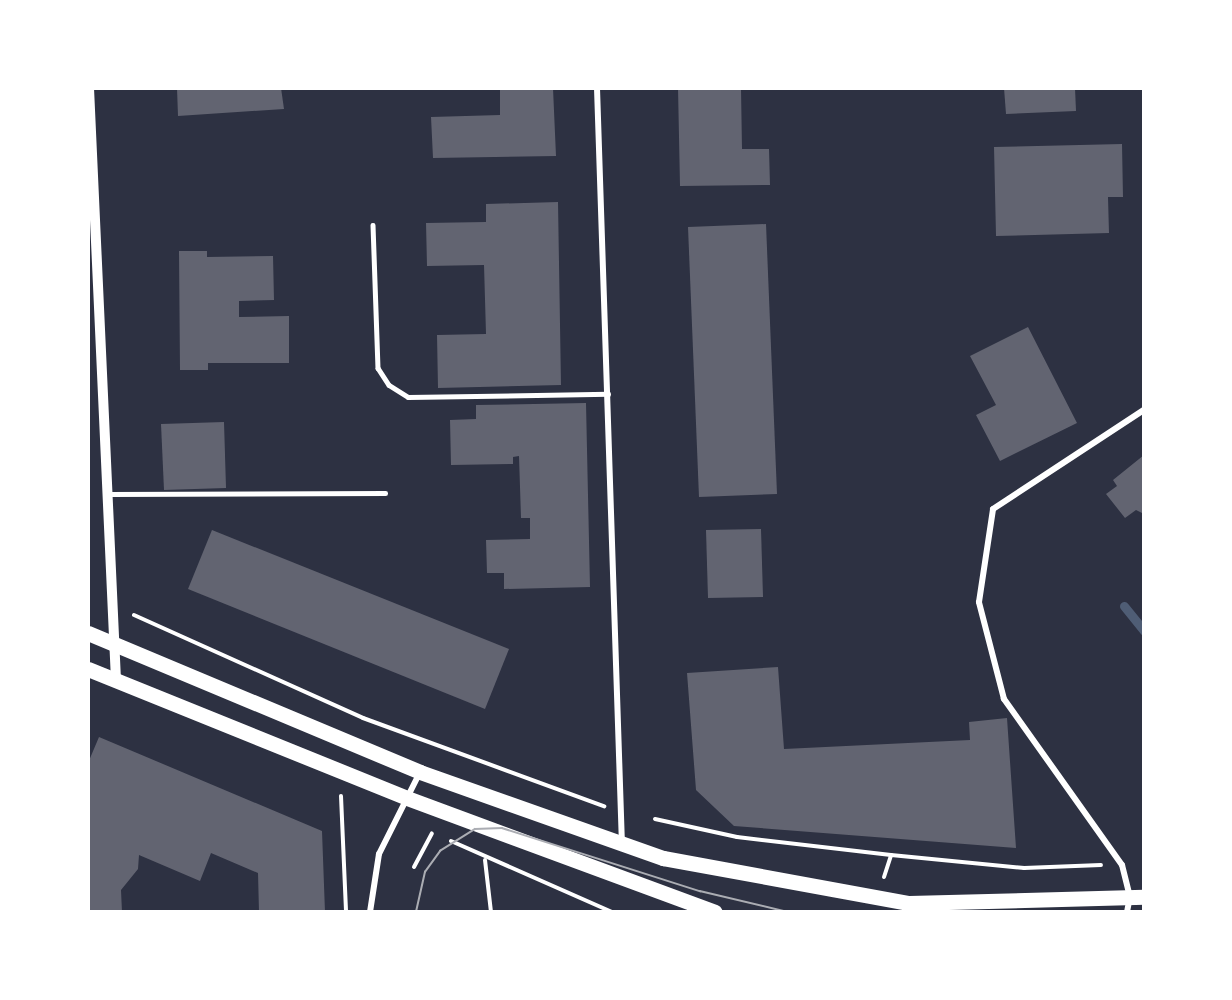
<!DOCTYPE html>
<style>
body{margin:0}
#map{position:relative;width:1232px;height:1000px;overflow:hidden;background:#2d3142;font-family:Mulish,sans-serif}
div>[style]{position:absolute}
.stream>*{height:9px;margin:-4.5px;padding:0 4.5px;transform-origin:4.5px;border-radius:4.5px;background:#4f5d75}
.building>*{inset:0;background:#626471}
.path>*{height:4px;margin:-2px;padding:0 2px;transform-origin:2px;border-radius:2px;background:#fff}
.service>*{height:4.5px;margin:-2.25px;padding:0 2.25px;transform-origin:2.25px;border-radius:2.25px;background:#fff}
.minor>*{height:6px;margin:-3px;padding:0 3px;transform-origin:3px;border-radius:3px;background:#fff}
.tertiary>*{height:10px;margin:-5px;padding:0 5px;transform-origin:5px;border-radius:5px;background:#fff}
.primary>*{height:15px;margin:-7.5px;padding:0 7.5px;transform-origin:7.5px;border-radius:7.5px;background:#fff}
.tram>*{height:1.5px;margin:-0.75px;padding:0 0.75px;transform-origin:0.75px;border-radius:0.75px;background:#abadb3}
span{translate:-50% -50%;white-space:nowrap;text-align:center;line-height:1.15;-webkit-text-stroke:4.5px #fff;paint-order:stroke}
.frame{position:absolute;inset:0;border:90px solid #fff;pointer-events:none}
</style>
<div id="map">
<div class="stream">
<i style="left:1124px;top:606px;width:32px;rotate:51deg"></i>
</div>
<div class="building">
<i style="clip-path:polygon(177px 88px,281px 88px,284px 109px,178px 116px)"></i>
<i style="clip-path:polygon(500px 88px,553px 88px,556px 156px,433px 158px,431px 117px,500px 115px)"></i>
<i style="clip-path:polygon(678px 88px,741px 88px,742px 149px,769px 149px,770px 185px,680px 186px)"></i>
<i style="clip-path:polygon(1004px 88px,1075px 88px,1076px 111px,1006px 114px)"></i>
<i style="clip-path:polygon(1122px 144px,1123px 197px,1108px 197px,1109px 233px,996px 236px,994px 147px)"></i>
<i style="clip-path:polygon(558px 202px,561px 385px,438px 388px,437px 335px,486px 334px,484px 265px,427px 266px,426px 223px,486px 222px,486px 204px)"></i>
<i style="clip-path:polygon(766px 224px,777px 494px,699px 497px,688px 227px)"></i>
<i style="clip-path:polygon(179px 251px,207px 251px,207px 257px,273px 256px,274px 300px,239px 301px,239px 317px,289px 316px,289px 363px,208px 363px,208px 370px,180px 370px)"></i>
<i style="clip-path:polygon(1028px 327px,1077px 423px,1000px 461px,976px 415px,996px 405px,970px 356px)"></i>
<i style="clip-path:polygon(586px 403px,590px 587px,504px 589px,504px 573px,487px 573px,486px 540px,530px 539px,530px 518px,521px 518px,519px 456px,513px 457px,513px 464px,451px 465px,450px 420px,476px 419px,476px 405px)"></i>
<i style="clip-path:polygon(224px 422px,226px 488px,164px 490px,161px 424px)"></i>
<i style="clip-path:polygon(1144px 455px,1144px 514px,1136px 510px,1125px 518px,1106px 494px,1117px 486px,1113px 480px)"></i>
<i style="clip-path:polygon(761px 529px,763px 597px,708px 598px,706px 530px)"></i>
<i style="clip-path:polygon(212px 530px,509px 649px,485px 709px,188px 589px)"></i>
<i style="clip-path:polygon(778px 667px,784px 749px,970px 740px,969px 722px,1007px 718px,1016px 848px,734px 826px,696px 790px,687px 673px)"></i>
<i style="clip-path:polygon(99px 737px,322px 831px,325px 912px,259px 912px,258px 873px,211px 853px,200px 881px,139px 855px,138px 869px,121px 890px,122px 912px,88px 912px,88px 763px)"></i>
</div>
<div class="path">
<i style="left:134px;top:615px;width:251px;rotate:24.2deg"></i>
<i style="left:363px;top:718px;width:257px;rotate:20.1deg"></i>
<i style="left:341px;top:796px;width:116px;rotate:87.5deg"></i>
<i style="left:655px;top:819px;width:84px;rotate:12.4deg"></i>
<i style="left:737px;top:837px;width:155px;rotate:6.7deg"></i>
<i style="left:891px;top:855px;width:134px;rotate:5.6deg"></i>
<i style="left:1024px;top:868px;width:77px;rotate:-2.2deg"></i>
<i style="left:451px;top:841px;width:176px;rotate:23.8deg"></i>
<i style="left:485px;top:860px;width:52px;rotate:83.4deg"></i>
<i style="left:414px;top:867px;width:38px;rotate:-62deg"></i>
<i style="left:884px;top:877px;width:23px;rotate:-72deg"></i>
</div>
<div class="service">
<i style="left:373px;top:225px;width:143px;rotate:88deg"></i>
<i style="left:378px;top:368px;width:20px;rotate:57deg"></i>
<i style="left:389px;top:385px;width:22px;rotate:32deg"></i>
<i style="left:408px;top:397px;width:200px;rotate:-0.9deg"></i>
<i style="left:109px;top:494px;width:276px;rotate:-0.2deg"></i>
</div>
<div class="minor">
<i style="left:597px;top:88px;width:756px;rotate:88.11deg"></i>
<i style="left:370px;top:912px;width:59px;rotate:-81.2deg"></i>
<i style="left:379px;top:854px;width:92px;rotate:-63.4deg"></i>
<i style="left:1127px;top:912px;width:15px;rotate:-79deg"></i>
<i style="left:1130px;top:897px;width:33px;rotate:-104deg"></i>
<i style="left:1122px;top:865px;width:204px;rotate:-125.4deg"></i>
<i style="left:1004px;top:699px;width:100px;rotate:-104.5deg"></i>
<i style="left:979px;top:602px;width:94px;rotate:-81.4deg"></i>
<i style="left:993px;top:509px;width:181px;rotate:-33.3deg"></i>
</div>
<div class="tertiary">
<i style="left:89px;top:88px;width:593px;rotate:87.39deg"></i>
</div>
<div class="primary">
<i style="left:88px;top:633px;width:360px;rotate:22.7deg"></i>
<i style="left:420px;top:772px;width:258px;rotate:19.5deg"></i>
<i style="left:663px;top:858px;width:250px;rotate:10.4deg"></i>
<i style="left:909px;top:903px;width:235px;rotate:-1.5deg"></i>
<i style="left:88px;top:669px;width:344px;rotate:22deg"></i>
<i style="left:407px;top:798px;width:328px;rotate:20.3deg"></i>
</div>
<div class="tram">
<i style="left:416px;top:912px;width:41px;rotate:-77.3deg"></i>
<i style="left:425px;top:872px;width:26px;rotate:-54deg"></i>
<i style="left:440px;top:851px;width:41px;rotate:-32.2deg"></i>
<i style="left:475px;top:829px;width:27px;rotate:-2deg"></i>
<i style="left:502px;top:828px;width:208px;rotate:17.7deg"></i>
<i style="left:700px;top:891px;width:90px;rotate:13.4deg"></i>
</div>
<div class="frame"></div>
</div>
